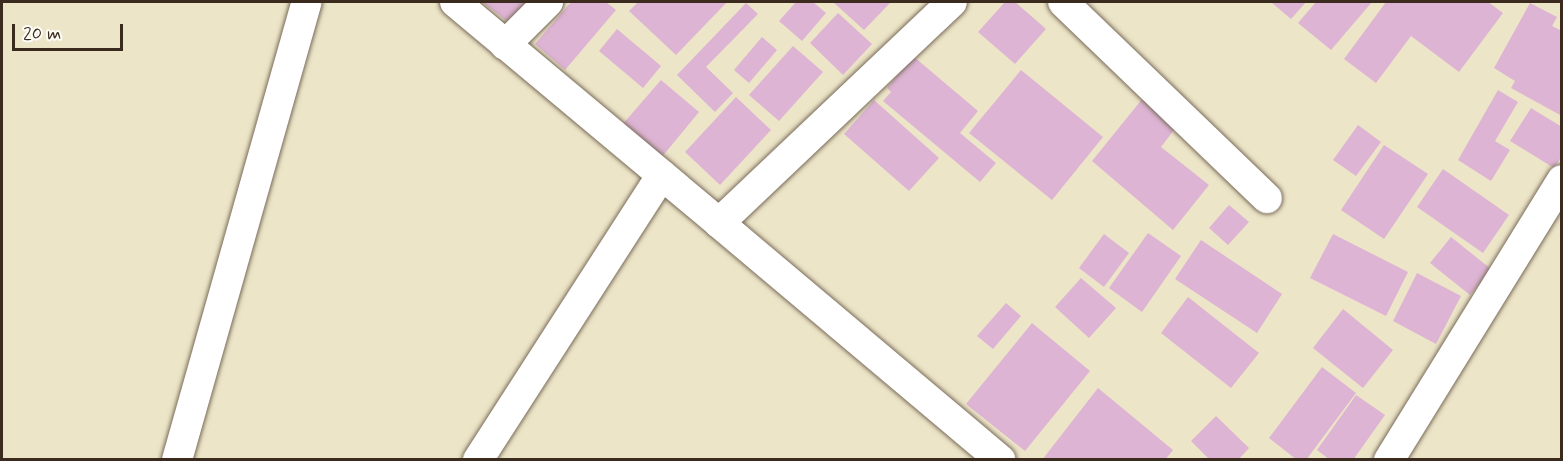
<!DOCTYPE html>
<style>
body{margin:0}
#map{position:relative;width:1563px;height:461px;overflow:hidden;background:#ede5c8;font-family:Mynerve,sans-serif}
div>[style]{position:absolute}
.building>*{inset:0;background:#ddb4d3}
.roads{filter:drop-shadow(0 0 2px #796b5a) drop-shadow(0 0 2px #796b5a)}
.street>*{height:30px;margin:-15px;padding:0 15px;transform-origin:15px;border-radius:15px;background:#fff}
span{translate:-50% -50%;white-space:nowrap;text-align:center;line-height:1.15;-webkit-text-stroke:6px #fdfcf7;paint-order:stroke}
.frame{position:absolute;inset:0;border:3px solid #3b2a1e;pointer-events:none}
.scale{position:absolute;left:12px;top:24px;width:111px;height:27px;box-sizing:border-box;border:3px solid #3b2a1e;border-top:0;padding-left:8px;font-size:18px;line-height:21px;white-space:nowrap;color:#3b2a1e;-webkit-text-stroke:4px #fdfcf7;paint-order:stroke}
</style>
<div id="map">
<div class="building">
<i style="clip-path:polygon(482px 2px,530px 2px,512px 25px)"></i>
<i style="clip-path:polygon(571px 2px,606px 2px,616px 10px,565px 70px,535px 44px)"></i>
<i style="clip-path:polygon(638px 2px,727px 2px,676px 55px,629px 11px)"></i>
<i style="clip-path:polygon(796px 2px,813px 2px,826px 13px,802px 41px,779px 21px)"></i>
<i style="clip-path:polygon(833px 2px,891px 2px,864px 30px)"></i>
<i style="clip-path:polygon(1005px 2px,1015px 2px,1046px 29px,1015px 64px,978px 32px)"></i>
<i style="clip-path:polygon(1271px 2px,1306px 2px,1291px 19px)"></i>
<i style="clip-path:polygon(1316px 2px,1372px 2px,1331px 50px,1298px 23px)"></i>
<i style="clip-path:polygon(1386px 2px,1488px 2px,1503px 13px,1459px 72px,1411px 36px,1376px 83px,1344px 59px)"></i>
<i style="clip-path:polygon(746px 3px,758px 14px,706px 67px,733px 93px,715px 112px,677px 75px)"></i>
<i style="clip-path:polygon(1530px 3px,1557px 17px,1552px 26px,1562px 31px,1562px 116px,1511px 88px,1515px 81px,1494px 68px)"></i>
<i style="clip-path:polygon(838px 13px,872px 44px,843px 75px,810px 43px)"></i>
<i style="clip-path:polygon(617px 29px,661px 66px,643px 88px,599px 51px)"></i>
<i style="clip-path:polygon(762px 37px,777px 50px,749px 83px,734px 70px)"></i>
<i style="clip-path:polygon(793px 46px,823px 72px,779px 121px,749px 95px)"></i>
<i style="clip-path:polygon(913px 56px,978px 111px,960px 133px,996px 163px,980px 182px,883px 101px,891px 92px,887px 88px)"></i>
<i style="clip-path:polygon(1021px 70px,1103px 137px,1052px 200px,969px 133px)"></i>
<i style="clip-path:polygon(661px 80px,699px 112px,661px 158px,622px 125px)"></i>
<i style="clip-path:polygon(1498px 90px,1518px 102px,1495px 141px,1510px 150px,1491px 181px,1458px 160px)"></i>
<i style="clip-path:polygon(736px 97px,771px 130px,720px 185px,685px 152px)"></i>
<i style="clip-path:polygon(1143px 98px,1177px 126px,1161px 147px,1209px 185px,1173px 230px,1092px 161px)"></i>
<i style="clip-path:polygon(874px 100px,939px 158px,909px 191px,844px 134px)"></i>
<i style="clip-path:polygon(1531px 108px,1562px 127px,1562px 156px,1554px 168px,1510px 141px)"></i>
<i style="clip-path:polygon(1358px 125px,1381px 142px,1356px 176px,1333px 160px)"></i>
<i style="clip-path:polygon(1384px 145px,1428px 174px,1384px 239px,1341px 210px)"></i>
<i style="clip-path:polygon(1443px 169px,1509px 215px,1483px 253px,1417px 207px)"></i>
<i style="clip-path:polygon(1229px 205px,1249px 222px,1228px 245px,1209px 228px)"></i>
<i style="clip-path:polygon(1148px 233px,1181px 256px,1142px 312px,1109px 288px)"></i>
<i style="clip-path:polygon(1104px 234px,1129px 253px,1104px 287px,1079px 268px)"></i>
<i style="clip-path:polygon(1333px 234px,1408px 272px,1386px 316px,1310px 278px)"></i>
<i style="clip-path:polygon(1451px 237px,1491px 269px,1470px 295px,1430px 263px)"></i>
<i style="clip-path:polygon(1201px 240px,1282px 294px,1257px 333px,1175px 279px)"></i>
<i style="clip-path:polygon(1417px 273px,1461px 296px,1436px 344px,1393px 321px)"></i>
<i style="clip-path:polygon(1081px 278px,1116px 308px,1089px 338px,1055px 307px)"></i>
<i style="clip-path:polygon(1188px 297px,1259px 353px,1231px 388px,1161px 333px)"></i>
<i style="clip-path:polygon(1006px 303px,1021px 316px,993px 349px,977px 336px)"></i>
<i style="clip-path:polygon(1343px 309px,1393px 350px,1363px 388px,1313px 348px)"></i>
<i style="clip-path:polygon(1032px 323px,1090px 371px,1025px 451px,966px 404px)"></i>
<i style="clip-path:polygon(1322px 367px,1356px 393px,1306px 460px,1297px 460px,1269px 438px)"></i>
<i style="clip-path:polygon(1098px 388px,1173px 450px,1165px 460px,1042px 460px)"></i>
<i style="clip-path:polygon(1356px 395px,1385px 415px,1353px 460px,1330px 460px,1317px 450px)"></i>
<i style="clip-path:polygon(1216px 416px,1249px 448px,1238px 460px,1210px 460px,1191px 441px)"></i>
</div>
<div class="roads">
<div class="street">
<i style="left:455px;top:2px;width:344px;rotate:39.9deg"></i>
<i style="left:719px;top:223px;width:321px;rotate:-43.5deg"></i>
<i style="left:1063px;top:2px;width:283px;rotate:43.9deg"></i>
<i style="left:505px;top:45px;width:61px;rotate:-45deg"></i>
<i style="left:719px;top:223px;width:368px;rotate:40.1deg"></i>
<i style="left:177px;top:460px;width:476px;rotate:-74.2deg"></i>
<i style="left:478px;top:460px;width:339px;rotate:-57.2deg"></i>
<i style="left:1389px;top:460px;width:329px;rotate:-58.3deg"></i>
</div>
</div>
<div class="frame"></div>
<div class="scale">20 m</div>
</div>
